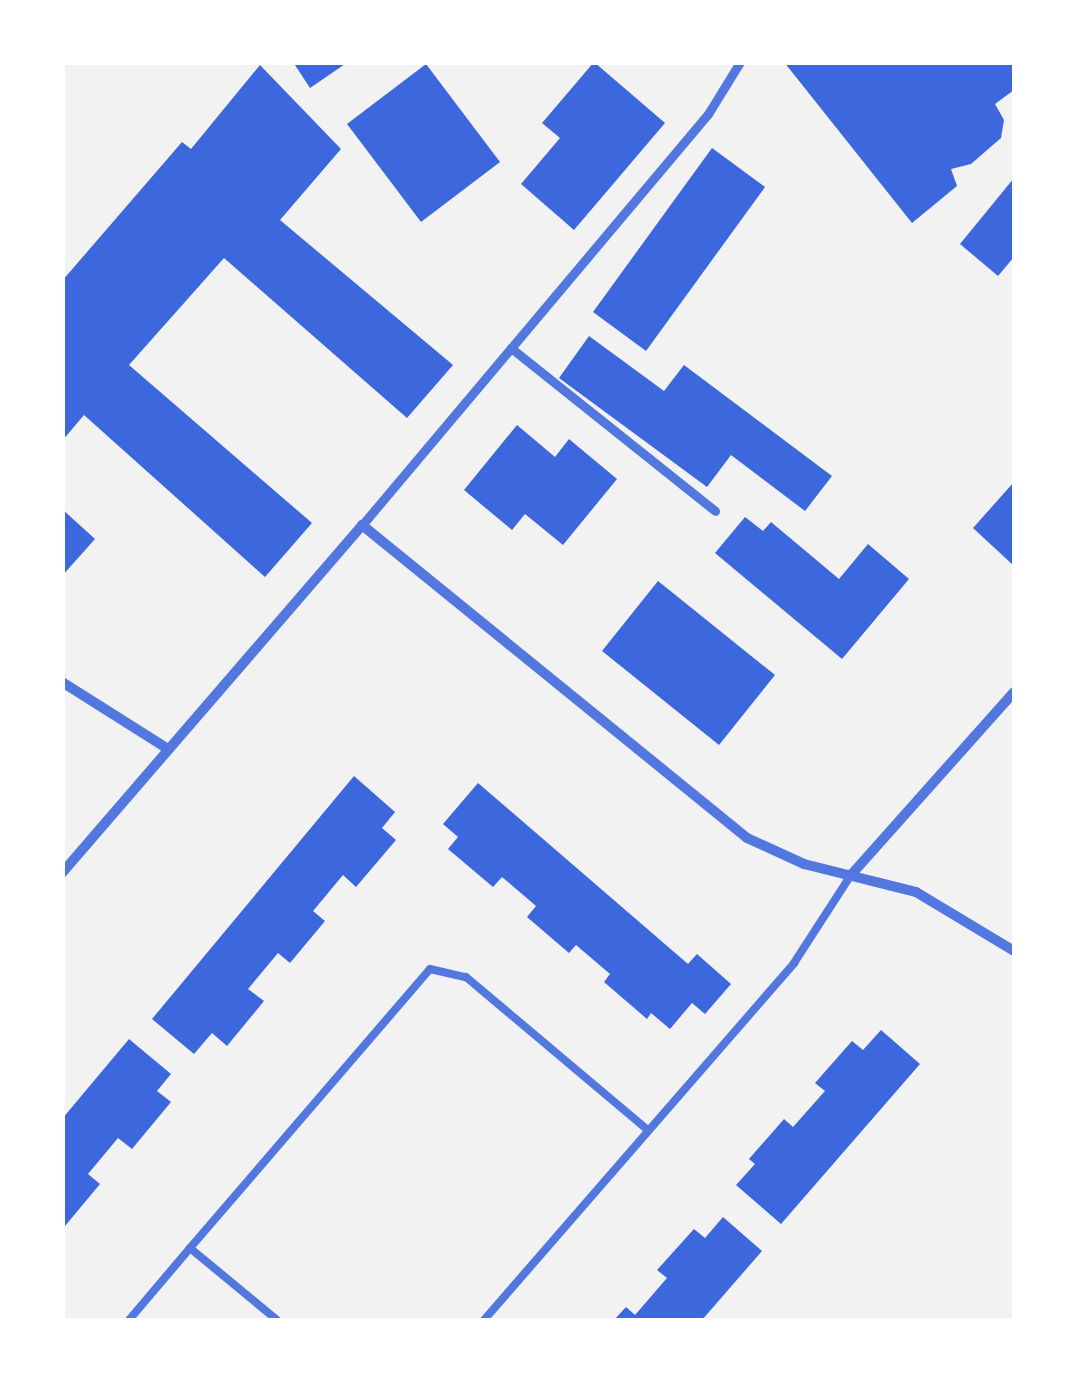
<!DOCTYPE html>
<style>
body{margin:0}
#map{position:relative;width:1077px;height:1383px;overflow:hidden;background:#f2f2f2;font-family:Inter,sans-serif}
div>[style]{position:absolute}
.building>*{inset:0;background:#3d67dc}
.service>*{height:8px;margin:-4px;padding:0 4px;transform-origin:4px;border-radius:4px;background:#5277de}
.pedestrian>*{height:9px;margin:-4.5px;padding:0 4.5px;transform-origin:4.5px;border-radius:4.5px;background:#5277de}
.minor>*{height:10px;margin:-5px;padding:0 5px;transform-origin:5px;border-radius:5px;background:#5277de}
span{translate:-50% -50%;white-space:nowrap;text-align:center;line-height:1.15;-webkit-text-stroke:10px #fff;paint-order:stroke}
.frame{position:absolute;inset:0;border:65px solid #fff;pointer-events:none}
</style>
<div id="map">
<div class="building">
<i style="clip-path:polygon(293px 62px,348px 62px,310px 88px)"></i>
<i style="clip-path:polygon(594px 62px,665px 123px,574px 230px,521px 184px,560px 138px,542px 123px)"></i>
<i style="clip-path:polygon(784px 62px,1014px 62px,1014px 90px,995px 104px,1004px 120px,1001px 138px,971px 164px,951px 169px,957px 186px,912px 223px)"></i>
<i style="clip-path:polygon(426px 64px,500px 162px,421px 222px,347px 124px)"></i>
<i style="clip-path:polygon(260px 65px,341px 149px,280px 220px,453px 365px,407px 418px,224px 258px,129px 365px,312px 523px,265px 577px,84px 415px,62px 441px,62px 281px,182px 142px,191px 149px)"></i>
<i style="clip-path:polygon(712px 148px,765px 187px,646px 351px,593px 312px)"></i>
<i style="clip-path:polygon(1014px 178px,1014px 257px,998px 276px,960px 244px)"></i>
<i style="clip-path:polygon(589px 336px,664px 391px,684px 365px,832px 476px,805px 511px,731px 455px,707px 487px,559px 378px)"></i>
<i style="clip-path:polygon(517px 425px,555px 457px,569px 439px,617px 479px,563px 545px,525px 514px,512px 530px,464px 490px)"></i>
<i style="clip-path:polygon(1014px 482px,1014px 566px,973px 528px)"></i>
<i style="clip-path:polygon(62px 509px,95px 539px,62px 576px)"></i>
<i style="clip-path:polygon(745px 517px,763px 531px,771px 522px,839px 579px,868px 544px,909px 579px,842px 659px,715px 553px)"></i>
<i style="clip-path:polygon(658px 581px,775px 675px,719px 745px,602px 651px)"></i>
<i style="clip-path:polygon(354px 776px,395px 812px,382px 828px,396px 840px,356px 887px,343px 875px,313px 911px,325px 921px,290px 963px,278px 953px,248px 989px,264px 1001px,227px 1046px,212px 1033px,194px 1054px,152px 1019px)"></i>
<i style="clip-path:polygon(478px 783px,688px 964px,697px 954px,731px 984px,705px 1014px,692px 1003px,670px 1029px,651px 1013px,647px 1019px,604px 982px,610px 974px,576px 945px,569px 953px,527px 917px,536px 906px,502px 877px,493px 887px,448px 849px,458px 837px,443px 824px)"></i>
<i style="clip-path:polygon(881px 1030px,920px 1064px,781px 1224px,736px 1185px,755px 1164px,749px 1159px,784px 1119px,793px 1127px,825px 1091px,815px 1083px,852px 1041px,863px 1050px)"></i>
<i style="clip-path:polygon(129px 1039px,171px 1074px,157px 1091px,171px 1102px,132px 1149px,118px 1138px,88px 1174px,100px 1184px,65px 1226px,62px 1119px)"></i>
<i style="clip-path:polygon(723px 1217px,762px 1251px,702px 1320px,614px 1320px,626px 1307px,635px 1315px,667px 1278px,657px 1270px,694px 1229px,705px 1238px)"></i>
</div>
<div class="service">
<i style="left:129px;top:1320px;width:94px;rotate:-49.7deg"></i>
<i style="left:277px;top:1320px;width:113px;rotate:-140.4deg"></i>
<i style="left:190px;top:1248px;width:368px;rotate:-49.3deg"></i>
<i style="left:430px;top:969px;width:37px;rotate:13deg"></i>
<i style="left:466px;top:977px;width:238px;rotate:40.1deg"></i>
<i style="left:484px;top:1320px;width:473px;rotate:-49deg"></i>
<i style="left:794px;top:963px;width:105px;rotate:-57.1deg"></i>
</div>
<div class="pedestrian">
<i style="left:511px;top:348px;width:261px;rotate:38.6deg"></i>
<i style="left:362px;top:525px;width:537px;rotate:-49.91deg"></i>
<i style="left:708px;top:114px;width:61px;rotate:-58.4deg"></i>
</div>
<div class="minor">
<i style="left:62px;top:682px;width:125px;rotate:32.3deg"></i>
<i style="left:62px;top:873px;width:459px;rotate:-49.2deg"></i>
<i style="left:362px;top:525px;width:496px;rotate:39.1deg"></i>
<i style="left:747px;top:838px;width:63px;rotate:24.5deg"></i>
<i style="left:804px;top:864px;width:115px;rotate:14deg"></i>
<i style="left:916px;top:892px;width:114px;rotate:31deg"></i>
<i style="left:851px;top:875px;width:245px;rotate:-48.3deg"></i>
</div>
<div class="frame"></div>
</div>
